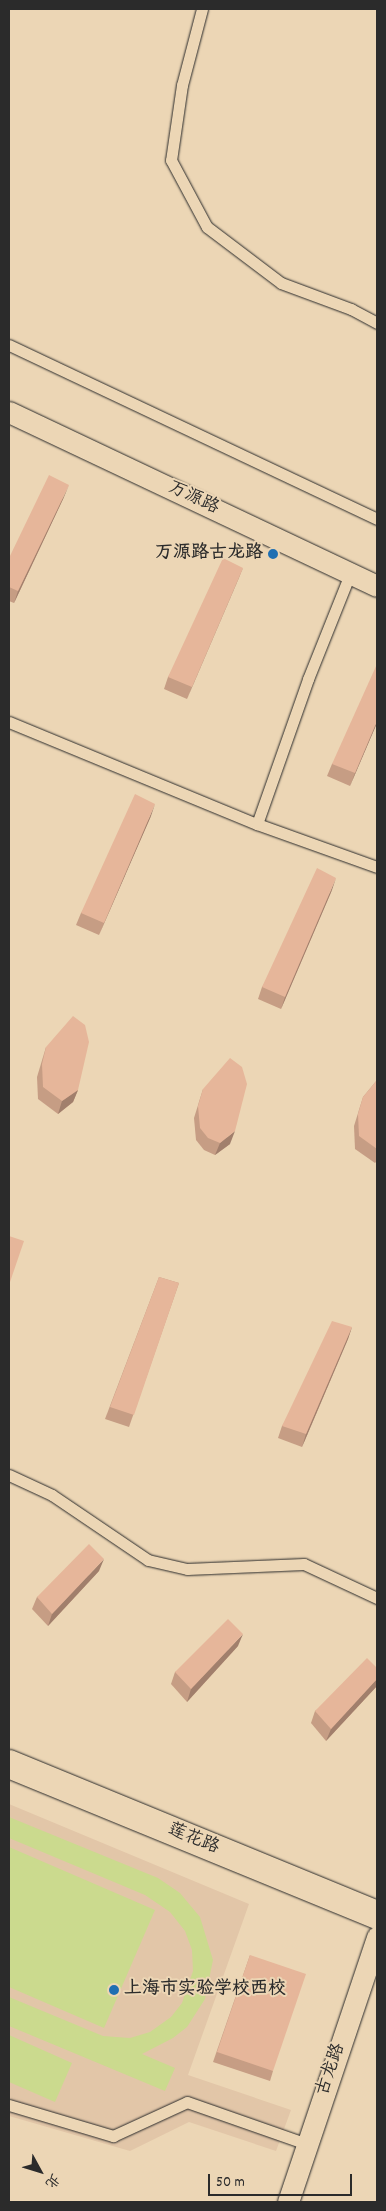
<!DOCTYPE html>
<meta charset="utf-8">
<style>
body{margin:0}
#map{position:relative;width:386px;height:2211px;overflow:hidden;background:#ecd6b5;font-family:Dekko,"LXGW WenKai TC",sans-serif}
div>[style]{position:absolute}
.built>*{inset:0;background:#e2c6a8}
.green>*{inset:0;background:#cbda8e}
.roads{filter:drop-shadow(0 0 1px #2b2b2b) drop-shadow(0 0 1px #2b2b2b)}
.service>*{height:11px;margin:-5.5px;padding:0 5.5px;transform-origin:5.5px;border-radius:5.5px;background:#ecd6b5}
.minor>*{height:21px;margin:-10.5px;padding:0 10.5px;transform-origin:10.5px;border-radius:10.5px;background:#ecd6b5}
.secondary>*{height:28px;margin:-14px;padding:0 14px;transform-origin:14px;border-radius:14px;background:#ecd6b5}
.wall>*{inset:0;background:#c69d84}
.shaded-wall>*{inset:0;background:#a17f6c}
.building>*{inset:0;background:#e6b69a}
.dots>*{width:14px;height:14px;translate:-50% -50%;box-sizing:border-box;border:2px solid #ecd6b5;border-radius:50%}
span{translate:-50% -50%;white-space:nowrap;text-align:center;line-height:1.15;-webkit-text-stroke:4px #ecd6b5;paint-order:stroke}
.street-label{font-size:18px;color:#2b2b2b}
.poi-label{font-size:18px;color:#2b2b2b;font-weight:700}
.right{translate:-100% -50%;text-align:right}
.left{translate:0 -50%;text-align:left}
.frame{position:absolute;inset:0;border:10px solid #2b2b2b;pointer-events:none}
.north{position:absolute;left:15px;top:2146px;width:50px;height:50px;-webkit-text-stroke:4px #ecd6b5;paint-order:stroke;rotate:129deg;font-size:14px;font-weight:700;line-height:20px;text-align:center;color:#2b2b2b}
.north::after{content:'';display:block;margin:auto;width:18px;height:22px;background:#2b2b2b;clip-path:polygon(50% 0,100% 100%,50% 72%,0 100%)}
.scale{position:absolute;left:208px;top:2174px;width:144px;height:22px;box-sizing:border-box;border:2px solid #2b2b2b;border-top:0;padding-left:6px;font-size:15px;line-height:18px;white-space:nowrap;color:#2b2b2b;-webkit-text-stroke:4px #ecd6b5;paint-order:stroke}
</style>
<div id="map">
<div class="built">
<i style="clip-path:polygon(9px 1804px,249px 1904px,188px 2075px,291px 2110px,276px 2151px,189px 2122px,130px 2151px,9px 2116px)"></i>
</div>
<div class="green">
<i style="clip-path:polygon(9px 1817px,158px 1878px,180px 1893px,200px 1917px,213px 1960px,205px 1999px,187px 2027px,173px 2038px,142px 2054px,175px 2068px,165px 2091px,9px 2026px,9px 1997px,103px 2036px,130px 2038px,150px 2032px,171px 2017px,182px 2003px,193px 1971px,192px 1950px,185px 1931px,170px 1912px,145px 1895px,9px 1838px)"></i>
<i style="clip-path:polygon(9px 1847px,155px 1910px,104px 2028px,9px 1987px)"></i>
<i style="clip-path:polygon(9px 2035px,72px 2063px,55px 2102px,9px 2082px)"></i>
</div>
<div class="roads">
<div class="service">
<i style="left:202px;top:9px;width:79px;rotate:104.7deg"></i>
<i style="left:182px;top:85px;width:76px;rotate:98.3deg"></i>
<i style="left:171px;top:160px;width:76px;rotate:61.8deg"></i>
<i style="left:207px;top:227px;width:93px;rotate:37.1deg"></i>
<i style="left:281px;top:283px;width:75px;rotate:20.4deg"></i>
<i style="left:351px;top:309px;width:30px;rotate:28deg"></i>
<i style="left:9px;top:345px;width:407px;rotate:25.3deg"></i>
<i style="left:9px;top:722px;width:268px;rotate:22.4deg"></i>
<i style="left:257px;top:824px;width:127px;rotate:19.7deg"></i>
<i style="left:257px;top:824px;width:154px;rotate:-70.6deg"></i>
<i style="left:308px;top:679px;width:113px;rotate:-68.2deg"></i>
<i style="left:9px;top:1475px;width:47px;rotate:24.9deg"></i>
<i style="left:52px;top:1495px;width:116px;rotate:34.1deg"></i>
<i style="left:148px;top:1560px;width:40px;rotate:13deg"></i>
<i style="left:187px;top:1569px;width:117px;rotate:-2.4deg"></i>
<i style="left:304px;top:1564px;width:81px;rotate:25deg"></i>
<i style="left:9px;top:2105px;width:109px;rotate:16.6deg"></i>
<i style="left:113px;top:2136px;width:81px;rotate:-24.7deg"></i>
<i style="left:187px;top:2102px;width:127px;rotate:19.3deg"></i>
</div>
<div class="minor">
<i style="left:9px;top:412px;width:407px;rotate:25.3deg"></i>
<i style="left:288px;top:2202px;width:280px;rotate:-71.4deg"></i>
</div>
<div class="secondary">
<i style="left:9px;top:1764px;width:398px;rotate:22.3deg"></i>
</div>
</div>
<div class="wall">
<i style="clip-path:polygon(64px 497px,14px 603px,9px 601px,9px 558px)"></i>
<i style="clip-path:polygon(243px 568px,238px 580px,187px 699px,164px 689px,168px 677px)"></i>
<i style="clip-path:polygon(377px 723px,350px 786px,327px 776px,332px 764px)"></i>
<i style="clip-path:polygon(151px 816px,99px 935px,76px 925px,81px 913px)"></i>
<i style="clip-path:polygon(332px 890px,281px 1009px,258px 999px,262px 987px)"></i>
<i style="clip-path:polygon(46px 1047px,78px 1090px,73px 1102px,58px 1114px,38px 1099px,37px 1077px)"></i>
<i style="clip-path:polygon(377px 1080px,377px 1161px,375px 1163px,355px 1149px,354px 1126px,363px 1097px)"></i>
<i style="clip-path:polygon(203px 1089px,230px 1144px,215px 1155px,204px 1150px,196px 1140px,194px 1118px)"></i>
<i style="clip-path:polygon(159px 1277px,179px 1283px,129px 1427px,105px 1419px)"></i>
<i style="clip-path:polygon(352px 1327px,348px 1339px,302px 1447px,278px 1438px,282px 1426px)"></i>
<i style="clip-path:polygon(99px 1571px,48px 1626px,32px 1609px,37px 1597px)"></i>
<i style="clip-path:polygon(238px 1646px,187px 1702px,171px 1684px,175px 1672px)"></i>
<i style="clip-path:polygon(377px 1668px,377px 1686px,326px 1741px,311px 1723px,315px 1711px)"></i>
<i style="clip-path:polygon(250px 1955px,273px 2071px,270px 2081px,213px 2062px)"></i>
</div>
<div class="shaded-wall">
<i style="clip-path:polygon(69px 485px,64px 497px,14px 603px,18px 591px)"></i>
<i style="clip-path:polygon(243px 568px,238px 580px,187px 699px,192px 687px)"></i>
<i style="clip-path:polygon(377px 721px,377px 723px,350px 786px,355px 773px)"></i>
<i style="clip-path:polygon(155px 804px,151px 816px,99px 935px,104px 923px)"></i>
<i style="clip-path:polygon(336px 878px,332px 890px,281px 1009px,285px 997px)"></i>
<i style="clip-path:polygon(78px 1090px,73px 1102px,58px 1114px,62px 1101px)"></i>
<i style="clip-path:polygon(235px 1131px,230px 1144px,215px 1155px,220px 1143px)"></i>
<i style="clip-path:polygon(352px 1327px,348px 1339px,302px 1447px,306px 1434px)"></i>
<i style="clip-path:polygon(104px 1559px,99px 1571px,48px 1626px,52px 1614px)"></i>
<i style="clip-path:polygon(243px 1634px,238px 1646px,187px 1702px,191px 1689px)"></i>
<i style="clip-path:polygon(377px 1679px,377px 1686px,326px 1741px,331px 1729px)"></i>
</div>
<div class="building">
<i style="clip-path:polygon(49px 475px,69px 485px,18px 591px,9px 587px,9px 558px)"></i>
<i style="clip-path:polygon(223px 558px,243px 568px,192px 687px,168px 677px)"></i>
<i style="clip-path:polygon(377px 664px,377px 721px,355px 773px,332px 764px)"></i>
<i style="clip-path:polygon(135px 794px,155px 804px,104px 923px,81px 913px)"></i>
<i style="clip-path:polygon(317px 868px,336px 878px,285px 997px,262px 987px)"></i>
<i style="clip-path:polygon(73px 1016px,85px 1025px,89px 1042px,78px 1090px,62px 1101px,43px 1087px,42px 1064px,46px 1047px)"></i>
<i style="clip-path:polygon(230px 1058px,242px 1067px,247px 1084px,235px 1131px,220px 1143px,208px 1138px,200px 1128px,198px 1106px,203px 1089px)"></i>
<i style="clip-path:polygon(377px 1080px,377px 1149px,359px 1136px,358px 1114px,363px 1097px)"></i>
<i style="clip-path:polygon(9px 1236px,24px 1241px,9px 1285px)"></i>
<i style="clip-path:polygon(159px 1277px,179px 1283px,134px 1415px,110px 1407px)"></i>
<i style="clip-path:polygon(332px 1321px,352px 1327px,306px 1434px,282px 1426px)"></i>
<i style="clip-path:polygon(89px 1544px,104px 1559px,52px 1614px,37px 1597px)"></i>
<i style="clip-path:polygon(228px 1619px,243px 1634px,191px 1689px,175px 1672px)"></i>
<i style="clip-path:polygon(367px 1658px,377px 1668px,377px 1679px,331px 1729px,315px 1711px)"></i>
<i style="clip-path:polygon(250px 1955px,306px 1974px,273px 2071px,217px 2052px)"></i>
</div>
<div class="dots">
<i style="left:273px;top:554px;background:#1f6fb2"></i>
<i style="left:114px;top:1990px;background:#1f6fb2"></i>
</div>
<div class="street-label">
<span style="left:193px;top:499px;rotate:25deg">万源路</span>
<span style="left:193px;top:1840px;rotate:22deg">莲花路</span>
<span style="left:332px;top:2070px;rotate:-71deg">古龙路</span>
</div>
<div class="poi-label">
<span class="right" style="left:263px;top:554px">万源路古龙路</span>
<span class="left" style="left:124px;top:1990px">上海市实验学校西校</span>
</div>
<div class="frame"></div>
<div class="north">北</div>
<div class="scale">50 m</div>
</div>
